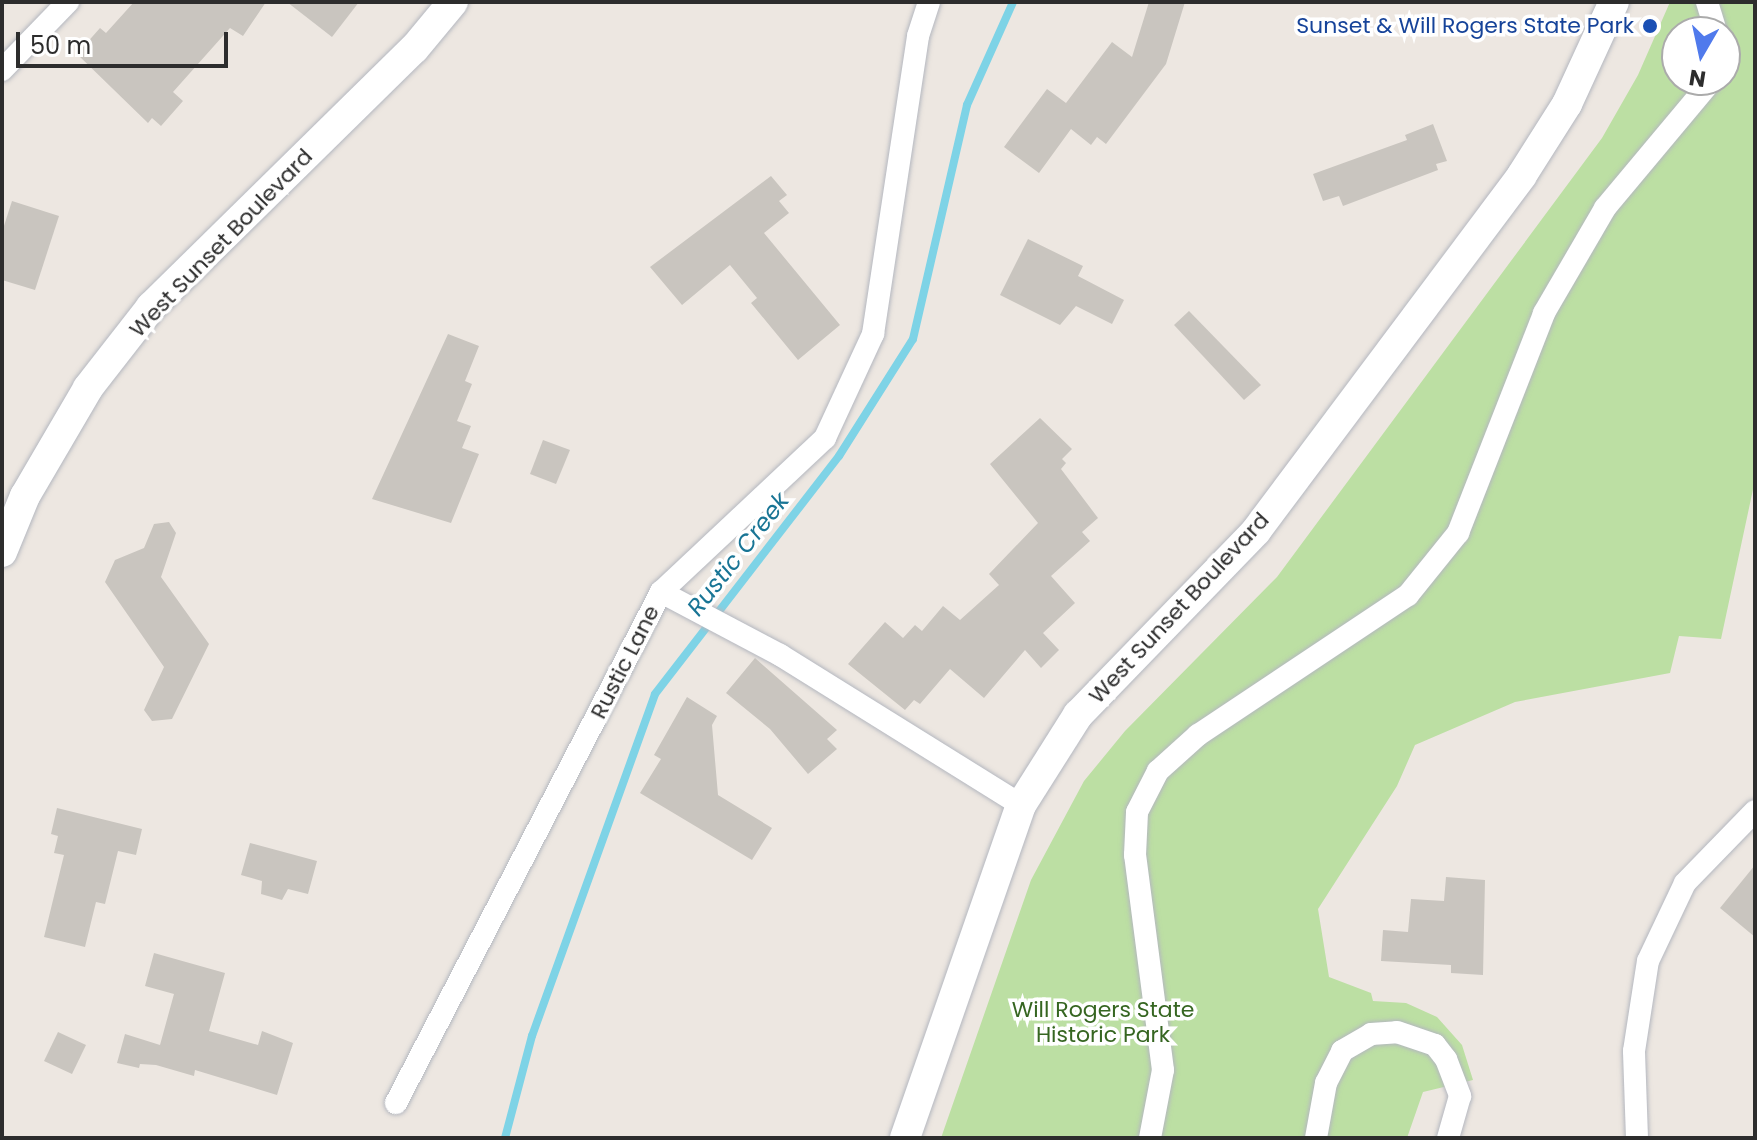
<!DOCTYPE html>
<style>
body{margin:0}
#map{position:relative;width:1757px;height:1140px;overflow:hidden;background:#ede7e1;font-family:Poppins,sans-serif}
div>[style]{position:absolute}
.green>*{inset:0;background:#bcdfa3}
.stream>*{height:8px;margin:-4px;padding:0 4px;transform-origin:4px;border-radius:4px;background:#7ed3e6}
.building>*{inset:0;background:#c9c5bf}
.roads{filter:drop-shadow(0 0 2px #b4b7bf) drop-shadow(0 0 2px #b4b7bf)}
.minor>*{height:22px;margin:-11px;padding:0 11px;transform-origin:11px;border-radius:11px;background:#fff}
.secondary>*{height:30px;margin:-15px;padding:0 15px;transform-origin:15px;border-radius:15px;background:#fff}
.dots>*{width:22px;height:22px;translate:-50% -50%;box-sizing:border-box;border:4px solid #fff;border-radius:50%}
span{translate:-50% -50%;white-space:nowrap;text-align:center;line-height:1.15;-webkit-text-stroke:7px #fff;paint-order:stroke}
.transit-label{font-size:22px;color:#164399}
.right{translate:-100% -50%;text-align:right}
.street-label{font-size:22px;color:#2d2d2d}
.park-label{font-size:22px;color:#366621}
.water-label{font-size:24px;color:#197595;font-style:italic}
.frame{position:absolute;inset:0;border:4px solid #2d2d2d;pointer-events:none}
.north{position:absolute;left:1661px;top:16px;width:80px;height:80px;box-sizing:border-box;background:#fff;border:2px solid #ababab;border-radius:50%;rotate:189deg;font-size:22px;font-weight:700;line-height:32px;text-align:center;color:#2d2d2d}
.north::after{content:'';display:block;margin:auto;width:28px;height:36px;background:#507aec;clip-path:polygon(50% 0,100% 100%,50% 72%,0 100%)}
.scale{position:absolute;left:16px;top:32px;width:212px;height:36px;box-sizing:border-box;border:4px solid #2d2d2d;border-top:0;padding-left:10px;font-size:24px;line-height:28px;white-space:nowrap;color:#2d2d2d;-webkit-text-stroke:6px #fff;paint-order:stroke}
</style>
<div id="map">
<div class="green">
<i style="clip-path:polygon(evenodd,1670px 2px,1755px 2px,1755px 480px,1721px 639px,1679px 636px,1670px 673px,1515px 702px,1415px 745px,1397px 786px,1318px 909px,1329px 977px,1371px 993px,1373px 1001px,1406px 1003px,1437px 1017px,1462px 1045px,1473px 1080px,1423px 1092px,1407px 1138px,941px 1138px,1031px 880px,1084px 781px,1125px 731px,1277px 577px,1602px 138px,1638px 75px,1670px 2px,1677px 32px,1725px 32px,1725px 80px,1677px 80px,1677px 32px)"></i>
</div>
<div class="stream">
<i style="left:505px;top:1138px;width:106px;rotate:-75.2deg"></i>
<i style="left:532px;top:1036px;width:363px;rotate:-70.2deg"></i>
<i style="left:655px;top:694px;width:301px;rotate:-52.3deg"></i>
<i style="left:839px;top:456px;width:138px;rotate:-57.7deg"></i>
<i style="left:913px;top:339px;width:240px;rotate:-77deg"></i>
<i style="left:967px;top:105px;width:113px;rotate:-65.9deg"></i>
</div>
<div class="building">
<i style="clip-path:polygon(134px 2px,266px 2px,243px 36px,230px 28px,173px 92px,183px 101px,161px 126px,152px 118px,148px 123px,77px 54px,100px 28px,106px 33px)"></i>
<i style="clip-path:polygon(287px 2px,359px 2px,332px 37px)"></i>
<i style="clip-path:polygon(1149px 2px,1185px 2px,1166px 64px,1106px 144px,1097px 137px,1091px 145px,1071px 129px,1039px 173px,1004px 147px,1047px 89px,1066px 103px,1112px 42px,1132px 57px)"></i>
<i style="clip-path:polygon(1433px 124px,1447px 161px,1436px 164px,1438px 170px,1343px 206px,1339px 196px,1323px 201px,1313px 174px,1407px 140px,1405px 135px)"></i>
<i style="clip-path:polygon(771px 176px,787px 195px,779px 201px,789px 213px,764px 233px,840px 325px,798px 360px,751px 303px,757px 298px,730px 265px,682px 305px,650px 267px)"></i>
<i style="clip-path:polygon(12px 201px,59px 216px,35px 290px,2px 280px,2px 232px)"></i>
<i style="clip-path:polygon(1028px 239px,1083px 266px,1078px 276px,1124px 300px,1112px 324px,1076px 306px,1060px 325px,1000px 295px)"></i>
<i style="clip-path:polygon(1189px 311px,1261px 385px,1244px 400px,1174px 325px)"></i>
<i style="clip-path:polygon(448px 334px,479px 346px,465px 381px,472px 384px,457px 421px,471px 426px,462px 448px,479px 454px,451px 523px,372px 499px)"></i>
<i style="clip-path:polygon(1040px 418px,1072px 449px,1062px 459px,1066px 463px,1061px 469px,1098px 518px,1082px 532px,1090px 541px,1051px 576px,1075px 603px,1043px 633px,1059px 650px,1041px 668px,1025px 650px,984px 698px,950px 669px,920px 704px,914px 700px,905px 710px,848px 664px,885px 622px,903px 638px,915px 625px,922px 631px,943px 606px,960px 620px,999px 585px,989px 574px,1038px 523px,990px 464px)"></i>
<i style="clip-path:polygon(543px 440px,570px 450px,556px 484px,530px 474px)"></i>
<i style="clip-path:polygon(169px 522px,176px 533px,161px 577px,209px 644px,172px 719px,152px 721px,144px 710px,164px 667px,105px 582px,115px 560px,144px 548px,154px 524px)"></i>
<i style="clip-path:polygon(755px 658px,837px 730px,827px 739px,837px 749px,808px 774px,770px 729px,726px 693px)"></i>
<i style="clip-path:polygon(687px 697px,717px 716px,712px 725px,718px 795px,772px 828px,752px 860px,640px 793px,661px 759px,654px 755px)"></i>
<i style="clip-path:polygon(57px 808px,142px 829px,136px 855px,118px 851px,105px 904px,96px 902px,85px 947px,44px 937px,64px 855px,54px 853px,58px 836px,51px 834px)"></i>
<i style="clip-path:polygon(250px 843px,317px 861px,308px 894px,288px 889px,282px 900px,261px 894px,262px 881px,241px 875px)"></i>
<i style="clip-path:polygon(1755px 865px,1755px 937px,1720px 908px)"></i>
<i style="clip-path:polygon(1446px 877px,1485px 880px,1483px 975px,1451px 973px,1451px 965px,1381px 961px,1383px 930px,1408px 932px,1411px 899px,1444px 901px)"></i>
<i style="clip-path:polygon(154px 953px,225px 973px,209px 1031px,258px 1045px,262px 1031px,293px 1043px,277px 1095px,195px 1070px,194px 1076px,156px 1065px,140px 1064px,139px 1068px,117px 1063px,125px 1034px,160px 1045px,174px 994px,145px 986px)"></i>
<i style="clip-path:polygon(58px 1032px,86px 1045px,72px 1074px,44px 1061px)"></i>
</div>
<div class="roads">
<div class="minor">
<i style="left:1707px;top:2px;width:31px;rotate:73deg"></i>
<i style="left:2px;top:70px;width:95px;rotate:-45.9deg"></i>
<i style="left:661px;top:592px;width:225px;rotate:-43.2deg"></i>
<i style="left:825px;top:438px;width:115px;rotate:-65.2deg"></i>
<i style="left:873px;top:334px;width:301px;rotate:-81.4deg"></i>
<i style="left:918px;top:36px;width:36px;rotate:-72deg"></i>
<i style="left:396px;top:1103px;width:576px;rotate:-62.59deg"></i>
<i style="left:661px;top:592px;width:135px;rotate:27.9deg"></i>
<i style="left:780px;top:655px;width:284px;rotate:31.9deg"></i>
<i style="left:1150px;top:1138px;width:69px;rotate:-79.2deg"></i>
<i style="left:1163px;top:1070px;width:217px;rotate:-97.4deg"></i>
<i style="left:1135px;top:855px;width:43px;rotate:-87.3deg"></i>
<i style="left:1137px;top:812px;width:46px;rotate:-62.9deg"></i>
<i style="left:1158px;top:771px;width:54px;rotate:-42deg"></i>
<i style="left:1198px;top:735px;width:252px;rotate:-33.7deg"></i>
<i style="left:1408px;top:595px;width:80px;rotate:-51.1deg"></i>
<i style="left:1458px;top:533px;width:236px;rotate:-68.6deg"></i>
<i style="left:1544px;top:313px;width:121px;rotate:-59.8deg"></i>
<i style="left:1605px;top:208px;width:167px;rotate:-50.1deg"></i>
<i style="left:1316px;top:1138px;width:56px;rotate:-79.7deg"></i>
<i style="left:1326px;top:1083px;width:36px;rotate:-63deg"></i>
<i style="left:1342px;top:1051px;width:34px;rotate:-30deg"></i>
<i style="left:1371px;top:1034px;width:26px;rotate:-4deg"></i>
<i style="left:1397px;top:1032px;width:40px;rotate:18.9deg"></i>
<i style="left:1435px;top:1045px;width:18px;rotate:52deg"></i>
<i style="left:1446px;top:1059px;width:40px;rotate:69deg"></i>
<i style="left:1460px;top:1096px;width:44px;rotate:105.9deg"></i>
<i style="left:1637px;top:1138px;width:87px;rotate:-92deg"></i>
<i style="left:1634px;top:1051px;width:91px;rotate:-81.2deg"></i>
<i style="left:1648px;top:961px;width:86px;rotate:-64.6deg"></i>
<i style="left:1685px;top:883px;width:100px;rotate:-45.8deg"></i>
</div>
<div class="secondary">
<i style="left:2px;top:552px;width:61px;rotate:-67.7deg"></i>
<i style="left:25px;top:496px;width:125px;rotate:-59.7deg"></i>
<i style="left:88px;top:388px;width:103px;rotate:-52.1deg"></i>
<i style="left:151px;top:307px;width:368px;rotate:-44.5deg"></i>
<i style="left:414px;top:49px;width:61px;rotate:-50.3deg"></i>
<i style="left:905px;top:1138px;width:353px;rotate:-70.8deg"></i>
<i style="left:1021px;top:805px;width:107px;rotate:-57.7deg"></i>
<i style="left:1078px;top:715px;width:256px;rotate:-45.9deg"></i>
<i style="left:1256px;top:531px;width:444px;rotate:-53.2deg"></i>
<i style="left:1522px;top:175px;width:84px;rotate:-57.6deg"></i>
<i style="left:1567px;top:104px;width:112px;rotate:-65.3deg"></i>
</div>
</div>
<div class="dots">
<i style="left:1650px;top:26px;background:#1a4fb4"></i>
</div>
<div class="transit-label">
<span class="right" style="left:1634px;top:26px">Sunset &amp; Will Rogers State Park</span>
</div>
<div class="street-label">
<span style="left:221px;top:243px;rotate:-46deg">West Sunset Boulevard</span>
<span style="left:1179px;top:608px;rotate:-47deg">West Sunset Boulevard</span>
<span style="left:625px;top:662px;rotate:-63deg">Rustic Lane</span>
</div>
<div class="park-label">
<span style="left:1103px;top:1022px">Will Rogers State<br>Historic Park</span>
</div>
<div class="water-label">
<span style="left:738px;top:554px;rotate:-52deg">Rustic Creek</span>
</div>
<div class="frame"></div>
<div class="north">N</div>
<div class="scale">50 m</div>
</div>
